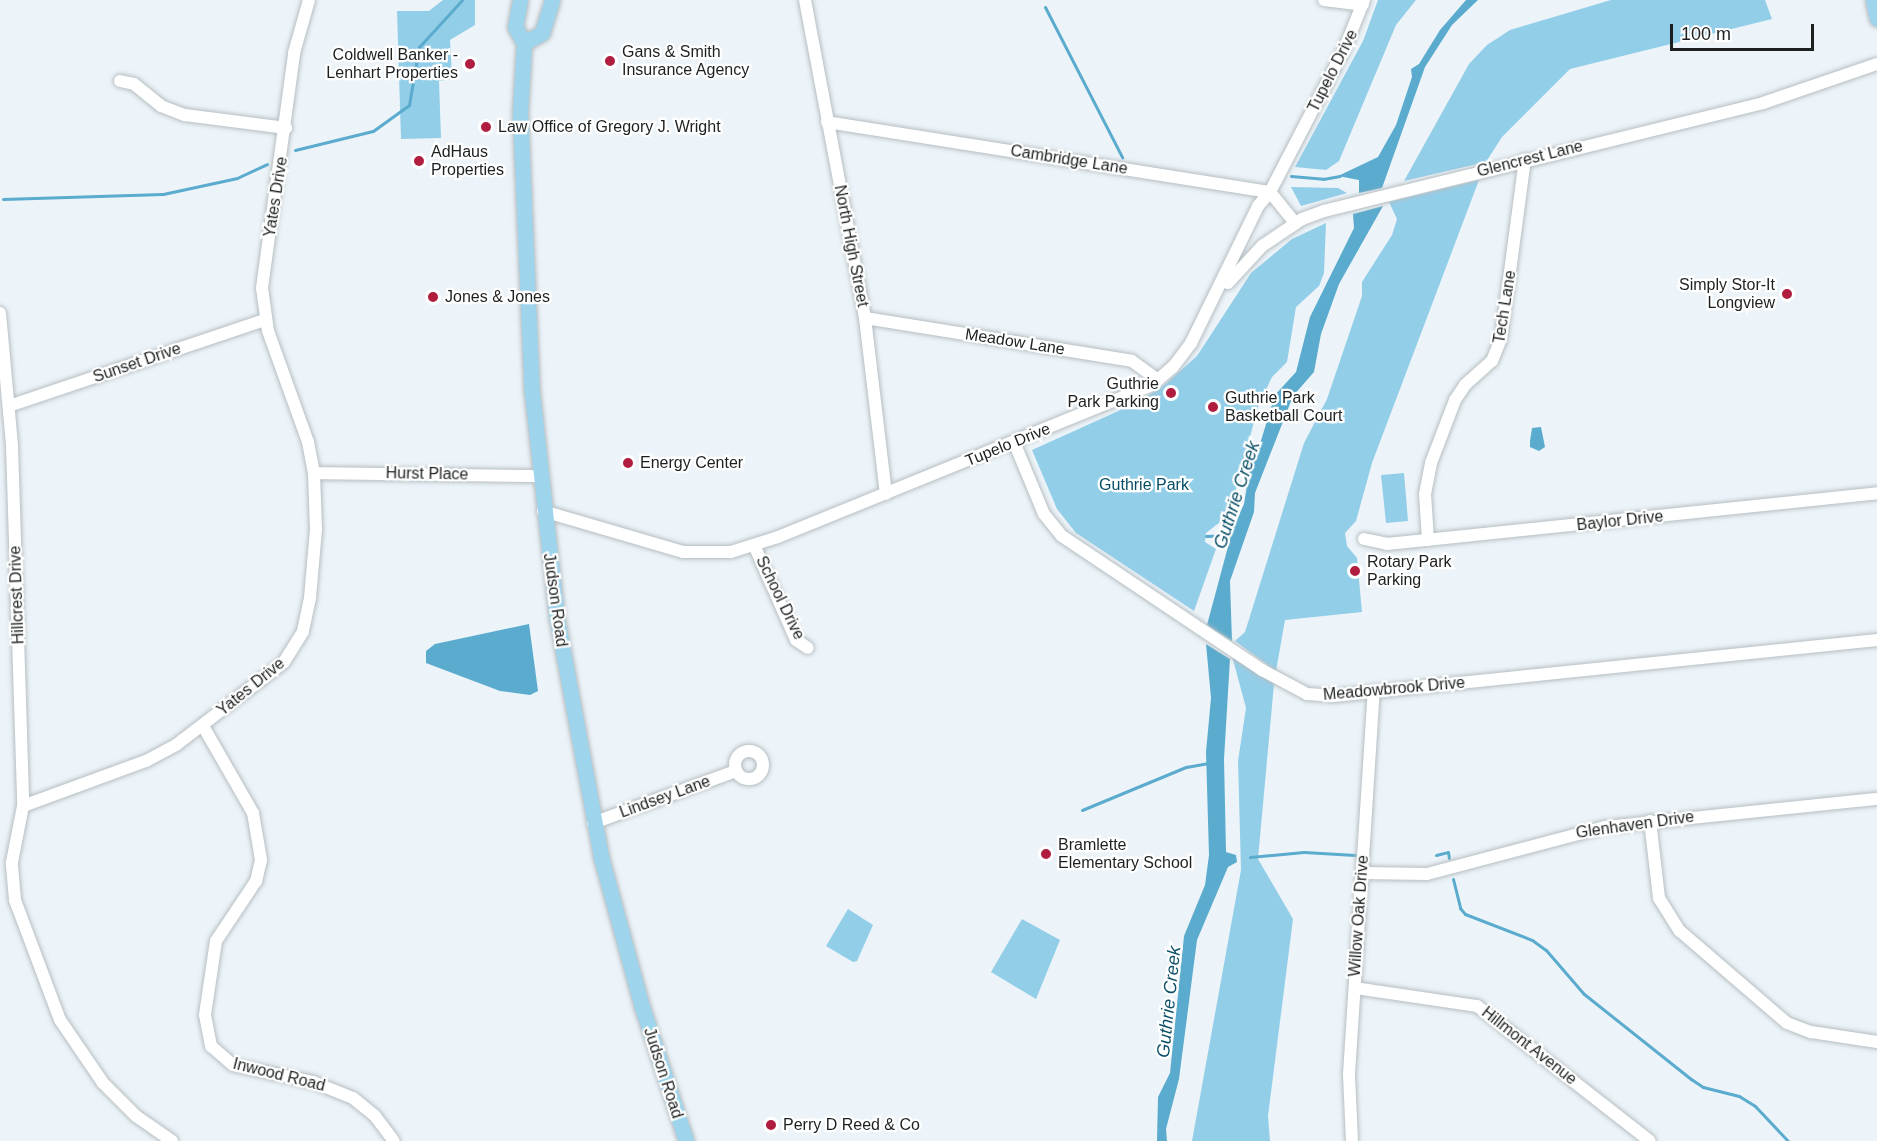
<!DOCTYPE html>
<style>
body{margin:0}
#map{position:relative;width:1877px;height:1141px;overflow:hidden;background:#ecf4f9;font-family:Arial,sans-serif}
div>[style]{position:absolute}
.green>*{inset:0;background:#93cee9}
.water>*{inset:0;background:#5aabcd}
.stream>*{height:3px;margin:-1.5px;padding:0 1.5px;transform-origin:1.5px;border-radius:1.5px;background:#5aabcd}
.roads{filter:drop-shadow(0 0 2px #b6bec2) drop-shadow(0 0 2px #b6bec2)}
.minor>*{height:12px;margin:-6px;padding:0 6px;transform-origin:6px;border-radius:6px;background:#fff}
.minor>.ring{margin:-6px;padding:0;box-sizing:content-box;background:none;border:12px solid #fff;border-radius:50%}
.major>*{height:15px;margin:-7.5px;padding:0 7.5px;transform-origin:7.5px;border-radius:7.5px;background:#9ed5ec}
.dots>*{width:16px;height:16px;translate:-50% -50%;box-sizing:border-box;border:3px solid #fff;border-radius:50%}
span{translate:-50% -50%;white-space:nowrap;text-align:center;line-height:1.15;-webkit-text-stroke:4.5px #fff;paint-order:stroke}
.poi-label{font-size:16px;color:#1d2021}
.left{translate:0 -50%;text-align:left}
.right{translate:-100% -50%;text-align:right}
.street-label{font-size:16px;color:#1d2021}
.park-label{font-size:16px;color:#064d65}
.water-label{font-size:18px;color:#0b5068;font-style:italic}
.scale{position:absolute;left:1670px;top:24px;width:144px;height:27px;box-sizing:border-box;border:3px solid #1d2021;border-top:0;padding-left:8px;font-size:18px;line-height:21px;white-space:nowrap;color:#1d2021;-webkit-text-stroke:4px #fff;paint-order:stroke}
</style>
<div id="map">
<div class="green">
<i style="clip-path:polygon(443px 0,475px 0,475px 25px,450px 40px,452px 79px,439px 81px,441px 138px,401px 139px,397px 11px,429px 11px)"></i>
<i style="clip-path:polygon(1378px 0,1416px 0,1396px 25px,1339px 161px,1326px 170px,1295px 167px,1363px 41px)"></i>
<i style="clip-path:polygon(1611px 0,1765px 0,1772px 19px,1570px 69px,1502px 137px,1486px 162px,1404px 181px,1469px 64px,1487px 45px,1510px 30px)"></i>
<i style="clip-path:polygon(1479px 180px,1372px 463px,1356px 521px,1345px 533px,1347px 546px,1357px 558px,1362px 612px,1285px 620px,1276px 671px,1235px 641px,1245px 632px,1304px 443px,1327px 399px,1362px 296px,1362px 282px,1392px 235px,1397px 219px,1389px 202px)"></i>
<i style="clip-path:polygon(1291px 187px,1338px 188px,1347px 193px,1301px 206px)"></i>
<i style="clip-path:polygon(1326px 223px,1324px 273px,1319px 286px,1296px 307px,1287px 362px,1272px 377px,1258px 407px,1229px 515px,1206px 533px,1205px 542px,1216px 549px,1194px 611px,1076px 533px,1057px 509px,1032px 450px,1136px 403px,1162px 387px,1197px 356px,1251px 273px,1292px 239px)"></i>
<i style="clip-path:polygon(1404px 473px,1408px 521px,1386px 523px,1381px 475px)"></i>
<i style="clip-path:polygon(1232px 656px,1274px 684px,1258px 859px,1293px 919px,1268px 1116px,1270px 1141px,1192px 1141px,1241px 870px,1238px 761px,1246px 708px)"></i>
<i style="clip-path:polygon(848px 909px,873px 925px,857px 961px,853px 962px,826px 946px)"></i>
<i style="clip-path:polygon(1022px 919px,1060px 940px,1036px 999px,991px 972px)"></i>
</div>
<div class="water">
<i style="clip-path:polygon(1466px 0,1478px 0,1452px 25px,1425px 67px,1382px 188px,1359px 193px,1359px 180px,1338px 176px,1378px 157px,1396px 125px,1412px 77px,1411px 69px,1419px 64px,1440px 30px)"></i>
<i style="clip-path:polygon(1383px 206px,1339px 284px,1321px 334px,1314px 372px,1293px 396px,1255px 493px,1254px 512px,1230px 581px,1232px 641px,1207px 625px,1233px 528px,1244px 504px,1252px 455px,1259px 447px,1275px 395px,1296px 372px,1310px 317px,1354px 228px,1353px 214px)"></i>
<i style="clip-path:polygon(1541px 427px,1545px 447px,1539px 451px,1530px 447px,1530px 441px,1532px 428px)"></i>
<i style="clip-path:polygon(529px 624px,538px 691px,530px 695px,500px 691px,426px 663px,426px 651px,435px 644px)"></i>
<i style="clip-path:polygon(1206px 644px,1230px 659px,1224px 759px,1226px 852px,1236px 855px,1237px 862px,1228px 867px,1197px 940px,1179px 1079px,1166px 1129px,1167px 1141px,1157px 1141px,1158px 1097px,1170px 1073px,1184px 936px,1205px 885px,1209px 855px,1206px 752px,1211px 698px)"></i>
</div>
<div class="stream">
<i style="left:1045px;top:7px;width:169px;rotate:62.8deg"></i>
<i style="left:295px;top:150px;width:80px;rotate:-13.7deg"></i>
<i style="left:373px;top:131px;width:44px;rotate:-35.8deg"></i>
<i style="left:409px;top:105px;width:59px;rotate:-80.2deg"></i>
<i style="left:419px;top:47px;width:64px;rotate:-47.5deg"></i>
<i style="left:1291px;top:176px;width:32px;rotate:5deg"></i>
<i style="left:1323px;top:179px;width:17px;rotate:-10deg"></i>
<i style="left:3px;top:199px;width:160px;rotate:-1.8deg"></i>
<i style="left:163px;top:194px;width:76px;rotate:-12.2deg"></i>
<i style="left:237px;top:178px;width:33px;rotate:-25deg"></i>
<i style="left:1206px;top:536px;width:28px;rotate:-2deg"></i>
<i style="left:1082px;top:810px;width:113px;rotate:-22.5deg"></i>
<i style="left:1186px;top:767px;width:23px;rotate:-10deg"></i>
<i style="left:1436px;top:855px;width:12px;rotate:-14deg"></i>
<i style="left:1448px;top:852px;width:6px;rotate:81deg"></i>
<i style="left:1250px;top:857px;width:54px;rotate:-5.3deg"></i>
<i style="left:1304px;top:852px;width:51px;rotate:3.4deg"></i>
<i style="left:1453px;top:879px;width:30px;rotate:76deg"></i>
<i style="left:1460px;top:908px;width:8px;rotate:50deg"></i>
<i style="left:1465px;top:914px;width:72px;rotate:21.2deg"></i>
<i style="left:1532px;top:940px;width:17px;rotate:36deg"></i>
<i style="left:1546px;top:950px;width:58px;rotate:49.2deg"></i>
<i style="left:1584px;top:994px;width:137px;rotate:38.5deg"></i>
<i style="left:1691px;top:1079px;width:14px;rotate:34deg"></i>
<i style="left:1703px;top:1087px;width:37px;rotate:14deg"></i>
<i style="left:1739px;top:1096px;width:19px;rotate:32deg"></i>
<i style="left:1755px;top:1106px;width:48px;rotate:46.7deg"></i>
</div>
<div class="roads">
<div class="minor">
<i style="left:805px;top:0;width:324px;rotate:79.3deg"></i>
<i style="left:865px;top:318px;width:177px;rotate:83.2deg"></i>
<i style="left:1324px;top:0;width:39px;rotate:7deg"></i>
<i style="left:120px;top:81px;width:14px;rotate:12deg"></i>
<i style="left:134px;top:84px;width:35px;rotate:39deg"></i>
<i style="left:161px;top:106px;width:26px;rotate:21deg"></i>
<i style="left:185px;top:115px;width:102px;rotate:7.3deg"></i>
<i style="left:827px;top:122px;width:448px;rotate:9deg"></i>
<i style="left:1270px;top:192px;width:40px;rotate:51deg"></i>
<i style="left:1228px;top:283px;width:50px;rotate:-47.4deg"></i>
<i style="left:1262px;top:246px;width:48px;rotate:-34deg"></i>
<i style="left:1302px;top:219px;width:23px;rotate:-20deg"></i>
<i style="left:1324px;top:211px;width:452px;rotate:-13.8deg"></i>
<i style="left:1763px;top:103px;width:120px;rotate:-18.9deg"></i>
<i style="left:0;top:313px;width:134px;rotate:84.8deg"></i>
<i style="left:12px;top:446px;width:360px;rotate:88.2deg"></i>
<i style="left:865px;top:318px;width:270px;rotate:9.1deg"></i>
<i style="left:1132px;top:361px;width:32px;rotate:36deg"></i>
<i style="left:9px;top:406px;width:270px;rotate:-18.6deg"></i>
<i style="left:1014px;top:442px;width:78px;rotate:67.4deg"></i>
<i style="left:1044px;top:514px;width:28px;rotate:51deg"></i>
<i style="left:1062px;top:536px;width:241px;rotate:33.8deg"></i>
<i style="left:1262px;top:670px;width:51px;rotate:28.1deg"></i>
<i style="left:1307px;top:694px;width:26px;rotate:4deg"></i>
<i style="left:1333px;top:696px;width:547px;rotate:-5.88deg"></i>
<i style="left:314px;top:473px;width:225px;rotate:0.8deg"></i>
<i style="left:543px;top:511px;width:146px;rotate:16.3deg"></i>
<i style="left:683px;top:552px;width:48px"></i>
<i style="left:731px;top:552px;width:49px;rotate:-17.7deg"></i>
<i style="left:778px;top:537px;width:404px;rotate:-22.1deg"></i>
<i style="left:1152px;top:385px;width:28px;rotate:-41deg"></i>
<i style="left:1173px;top:367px;width:30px;rotate:-53deg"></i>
<i style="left:1191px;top:343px;width:153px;rotate:-63.9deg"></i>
<i style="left:1258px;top:206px;width:18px;rotate:-49deg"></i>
<i style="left:1270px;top:192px;width:160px;rotate:-62.5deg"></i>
<i style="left:1344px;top:50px;width:54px;rotate:-68.2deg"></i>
<i style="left:1364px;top:539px;width:24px;rotate:12deg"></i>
<i style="left:1387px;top:544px;width:493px;rotate:-5.9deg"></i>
<i style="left:1428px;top:540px;width:46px;rotate:-93.7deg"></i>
<i style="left:1425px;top:494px;width:32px;rotate:-79deg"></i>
<i style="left:1431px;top:463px;width:67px;rotate:-69.1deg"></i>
<i style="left:1455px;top:400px;width:18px;rotate:-56deg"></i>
<i style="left:1465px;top:385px;width:36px;rotate:-42deg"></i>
<i style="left:1492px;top:361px;width:24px;rotate:-68deg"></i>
<i style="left:1501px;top:339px;width:181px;rotate:-82.4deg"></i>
<i style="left:754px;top:545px;width:104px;rotate:66.1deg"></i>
<i style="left:796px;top:640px;width:14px;rotate:34deg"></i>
<i style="left:203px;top:726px;width:100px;rotate:60.1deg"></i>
<i style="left:253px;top:813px;width:48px;rotate:80.3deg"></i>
<i style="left:261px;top:860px;width:22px;rotate:103deg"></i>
<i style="left:256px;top:881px;width:72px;rotate:123.7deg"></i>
<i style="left:216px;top:941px;width:75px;rotate:98.5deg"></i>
<i style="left:205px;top:1015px;width:32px;rotate:79deg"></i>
<i style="left:211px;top:1046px;width:29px;rotate:41deg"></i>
<i style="left:233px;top:1065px;width:82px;rotate:12deg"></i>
<i style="left:313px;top:1082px;width:43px;rotate:21.8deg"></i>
<i style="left:353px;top:1098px;width:28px;rotate:39deg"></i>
<i style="left:375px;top:1116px;width:31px;rotate:53deg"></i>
<i class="ring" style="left:735px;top:751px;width:16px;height:16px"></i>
<i style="left:1650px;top:821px;width:78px;rotate:83.3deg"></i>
<i style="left:1659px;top:898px;width:39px;rotate:58deg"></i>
<i style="left:1680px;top:931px;width:141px;rotate:40.7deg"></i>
<i style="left:1787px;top:1023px;width:26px;rotate:21deg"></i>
<i style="left:1811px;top:1032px;width:67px;rotate:8.6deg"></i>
<i style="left:593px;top:823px;width:152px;rotate:-20deg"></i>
<i style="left:1362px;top:873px;width:65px;rotate:0.9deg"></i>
<i style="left:1427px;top:874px;width:184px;rotate:-14.8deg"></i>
<i style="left:1605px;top:827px;width:273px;rotate:-5.9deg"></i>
<i style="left:1355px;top:988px;width:123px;rotate:8.4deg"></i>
<i style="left:1477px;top:1006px;width:219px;rotate:38deg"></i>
<i style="left:172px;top:1141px;width:44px;rotate:-145.2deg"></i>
<i style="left:136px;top:1116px;width:47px;rotate:-135deg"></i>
<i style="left:103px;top:1083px;width:76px;rotate:-124.3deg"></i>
<i style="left:60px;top:1020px;width:128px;rotate:-110.6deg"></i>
<i style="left:15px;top:900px;width:38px;rotate:-95deg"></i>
<i style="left:12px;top:862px;width:57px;rotate:-78.9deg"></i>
<i style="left:23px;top:806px;width:131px;rotate:-20.1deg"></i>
<i style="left:146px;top:761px;width:34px;rotate:-28deg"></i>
<i style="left:176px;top:745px;width:136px;rotate:-37.5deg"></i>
<i style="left:284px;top:662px;width:36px;rotate:-58deg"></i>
<i style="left:303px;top:631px;width:34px;rotate:-78deg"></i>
<i style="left:310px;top:598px;width:68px;rotate:-85deg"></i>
<i style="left:316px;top:530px;width:57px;rotate:-92deg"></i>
<i style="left:314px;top:473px;width:32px;rotate:-101deg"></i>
<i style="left:308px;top:442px;width:118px;rotate:-109.8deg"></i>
<i style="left:268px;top:331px;width:43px;rotate:-97.9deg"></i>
<i style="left:262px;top:288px;width:237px;rotate:-82.2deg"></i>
<i style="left:294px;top:53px;width:55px;rotate:-74.2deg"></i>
<i style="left:1352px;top:1141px;width:67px;rotate:-92.6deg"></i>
<i style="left:1349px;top:1074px;width:383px;rotate:-86.3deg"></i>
</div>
<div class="major">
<i style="left:520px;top:0;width:27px;rotate:100deg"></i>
<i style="left:515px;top:27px;width:18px;rotate:61deg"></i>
<i style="left:524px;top:43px;width:69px;rotate:93.3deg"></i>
<i style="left:520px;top:112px;width:281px;rotate:87.6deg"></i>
<i style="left:532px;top:393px;width:227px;rotate:83.7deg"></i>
<i style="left:557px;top:619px;width:242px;rotate:79.5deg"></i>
<i style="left:601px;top:857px;width:156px;rotate:74.7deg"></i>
<i style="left:642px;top:1007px;width:141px;rotate:71.8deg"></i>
<i style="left:1873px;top:0;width:19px;rotate:78deg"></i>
<i style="left:524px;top:43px;width:21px;rotate:-29deg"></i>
<i style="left:542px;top:33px;width:34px;rotate:-73deg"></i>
</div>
</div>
<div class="dots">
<i style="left:610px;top:61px;background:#b11d3f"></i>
<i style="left:470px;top:64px;background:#b11d3f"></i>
<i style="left:486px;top:127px;background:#b11d3f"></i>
<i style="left:419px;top:161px;background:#b11d3f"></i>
<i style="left:1787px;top:294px;background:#b11d3f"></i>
<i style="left:433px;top:297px;background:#b11d3f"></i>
<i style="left:1171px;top:393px;background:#b11d3f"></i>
<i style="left:1213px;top:407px;background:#b11d3f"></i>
<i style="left:628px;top:463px;background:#b11d3f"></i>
<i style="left:1355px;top:571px;background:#b11d3f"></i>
<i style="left:1046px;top:854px;background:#b11d3f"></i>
<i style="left:771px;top:1125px;background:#b11d3f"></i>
</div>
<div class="poi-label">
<span class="left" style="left:622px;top:61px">Gans &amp; Smith<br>Insurance Agency</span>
<span class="right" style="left:458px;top:64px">Coldwell Banker -<br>Lenhart Properties</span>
<span class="left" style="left:498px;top:127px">Law Office of Gregory J. Wright</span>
<span class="left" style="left:431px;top:161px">AdHaus<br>Properties</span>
<span class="right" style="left:1775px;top:294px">Simply Stor-It<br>Longview</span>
<span class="left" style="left:445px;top:297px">Jones &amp; Jones</span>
<span class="right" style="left:1159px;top:393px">Guthrie<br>Park Parking</span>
<span class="left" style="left:1225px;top:407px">Guthrie Park<br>Basketball Court</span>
<span class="left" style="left:640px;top:463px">Energy Center</span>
<span class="left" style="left:1367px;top:571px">Rotary Park<br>Parking</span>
<span class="left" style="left:1058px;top:854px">Bramlette<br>Elementary School</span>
<span class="left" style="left:783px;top:1125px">Perry D Reed &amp; Co</span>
</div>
<div class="street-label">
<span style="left:1333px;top:71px;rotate:-63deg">Tupelo Drive</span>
<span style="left:1530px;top:159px;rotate:-14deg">Glencrest Lane</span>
<span style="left:1069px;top:160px;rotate:9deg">Cambridge Lane</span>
<span style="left:276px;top:197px;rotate:-81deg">Yates Drive</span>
<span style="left:851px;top:246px;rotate:79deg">North High Street</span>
<span style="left:1505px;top:307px;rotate:-81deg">Tech Lane</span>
<span style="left:1015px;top:342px;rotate:9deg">Meadow Lane</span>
<span style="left:137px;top:363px;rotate:-19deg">Sunset Drive</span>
<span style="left:1008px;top:445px;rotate:-22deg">Tupelo Drive</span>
<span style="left:427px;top:474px;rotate:1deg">Hurst Place</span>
<span style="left:1620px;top:521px;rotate:-6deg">Baylor Drive</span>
<span style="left:17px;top:595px;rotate:-92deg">Hillcrest Drive</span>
<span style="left:780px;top:598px;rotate:64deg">School Drive</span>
<span style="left:555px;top:600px;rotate:82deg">Judson Road</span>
<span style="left:251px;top:687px;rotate:-39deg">Yates Drive</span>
<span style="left:1394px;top:689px;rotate:-5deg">Meadowbrook Drive</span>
<span style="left:665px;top:797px;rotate:-20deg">Lindsey Lane</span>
<span style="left:1635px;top:825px;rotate:-8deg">Glenhaven Drive</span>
<span style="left:1359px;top:916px;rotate:-86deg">Willow Oak Drive</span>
<span style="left:1529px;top:1046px;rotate:38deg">Hillmont Avenue</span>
<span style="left:663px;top:1073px;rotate:72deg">Judson Road</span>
<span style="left:279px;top:1075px;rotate:14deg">Inwood Road</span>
</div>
<div class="park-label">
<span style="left:1144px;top:485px">Guthrie Park</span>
</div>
<div class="water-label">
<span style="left:1237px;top:495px;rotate:-72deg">Guthrie Creek</span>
<span style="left:1169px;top:1002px;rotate:-84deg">Guthrie Creek</span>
</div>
<div class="scale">100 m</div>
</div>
